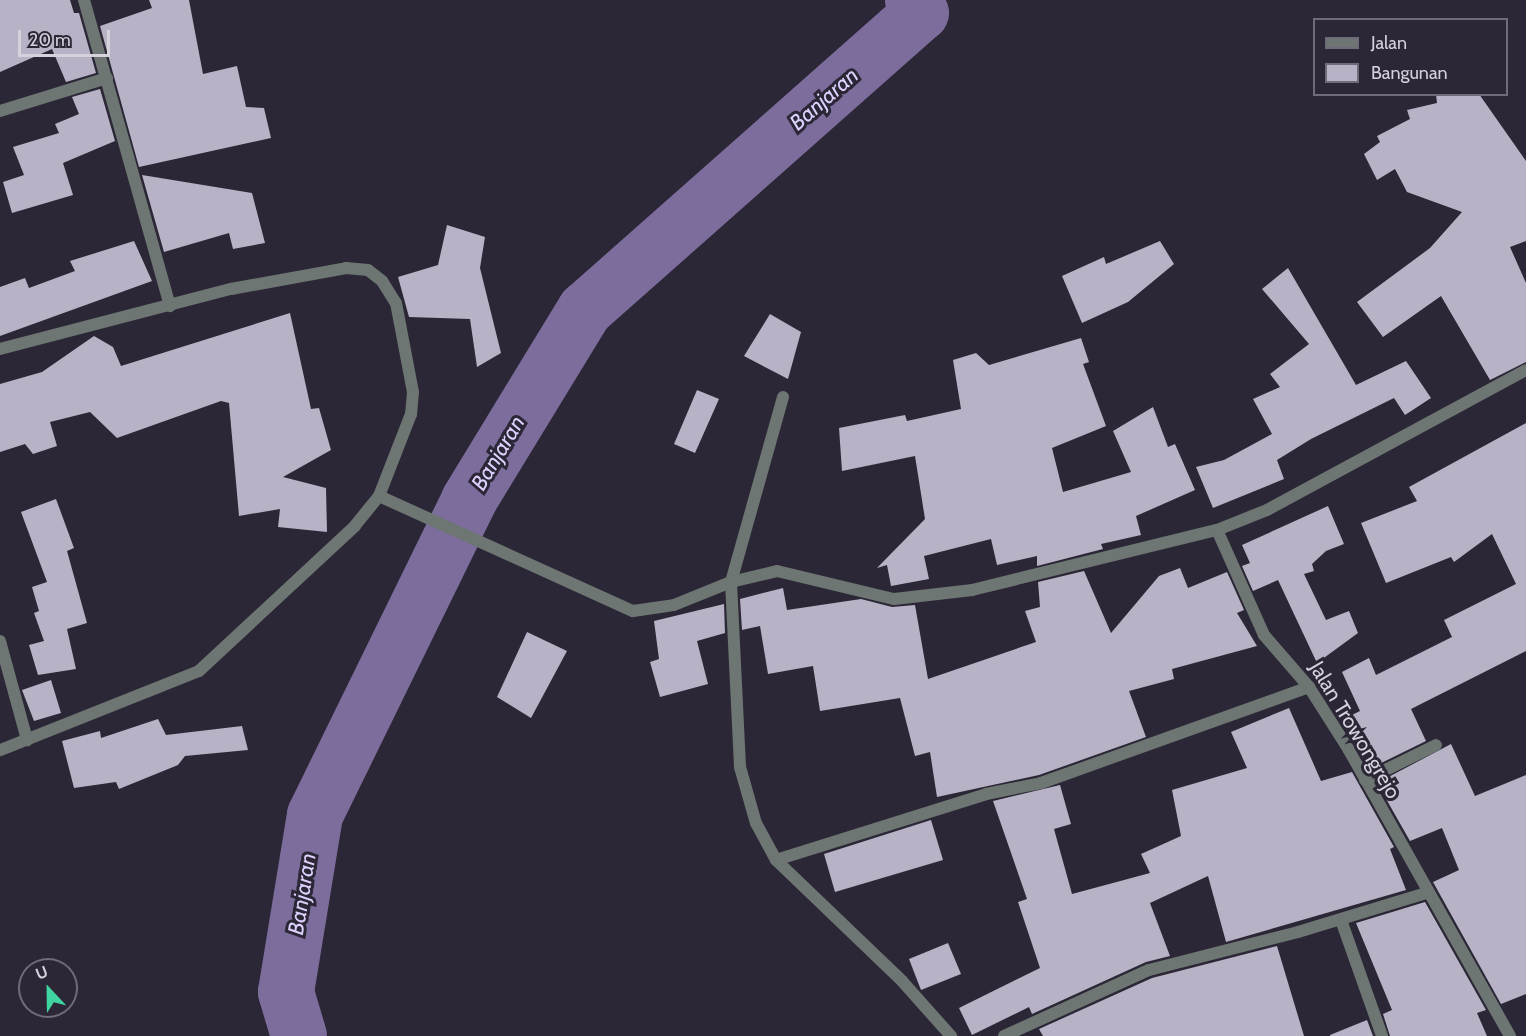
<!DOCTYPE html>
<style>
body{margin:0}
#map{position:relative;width:1526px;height:1036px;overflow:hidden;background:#2c2736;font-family:Cabin,sans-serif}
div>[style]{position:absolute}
.river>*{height:56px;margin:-28px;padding:0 28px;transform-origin:28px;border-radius:28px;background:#7d6d9d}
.building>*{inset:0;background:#b7b2c5}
.street>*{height:12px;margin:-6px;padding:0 6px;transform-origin:6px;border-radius:6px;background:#6d7672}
span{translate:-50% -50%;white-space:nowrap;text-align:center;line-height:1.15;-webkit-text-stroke:6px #2c2736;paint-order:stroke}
.street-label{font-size:21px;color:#d5d2dc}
.water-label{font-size:22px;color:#dfd1fe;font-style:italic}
.legend{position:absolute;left:1313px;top:18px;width:195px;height:78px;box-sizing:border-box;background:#2c2736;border:2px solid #706b78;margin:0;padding:8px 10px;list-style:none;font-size:18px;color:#d5d2dc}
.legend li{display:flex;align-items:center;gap:12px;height:30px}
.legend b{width:30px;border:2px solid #706b78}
.north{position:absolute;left:18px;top:958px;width:60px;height:60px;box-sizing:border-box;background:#2c2736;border:2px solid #706b78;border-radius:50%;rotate:338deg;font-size:16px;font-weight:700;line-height:24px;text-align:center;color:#d5d2dc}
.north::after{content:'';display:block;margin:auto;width:21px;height:27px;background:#40d4a1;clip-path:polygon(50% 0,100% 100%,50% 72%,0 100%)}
.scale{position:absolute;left:18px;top:30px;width:92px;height:27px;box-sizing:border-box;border:3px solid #d5d2dc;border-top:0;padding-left:8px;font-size:18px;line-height:21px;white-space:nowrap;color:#d5d2dc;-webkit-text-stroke:4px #2c2736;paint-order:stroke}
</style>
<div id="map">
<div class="river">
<i style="left:299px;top:1036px;width:46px;rotate:-106.5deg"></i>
<i style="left:286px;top:992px;width:179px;rotate:-80.7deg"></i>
<i style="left:315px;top:815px;width:351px;rotate:-63.9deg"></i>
<i style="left:469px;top:500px;width:223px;rotate:-58.6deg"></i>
<i style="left:585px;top:310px;width:448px;rotate:-41.5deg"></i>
<i style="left:921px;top:13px;width:15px;rotate:-122deg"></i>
</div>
<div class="building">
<i style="clip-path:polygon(0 0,70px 0,74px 13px,79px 13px,96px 73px,66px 82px,52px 49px,0 72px)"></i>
<i style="clip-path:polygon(149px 0,189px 0,203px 74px,237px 66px,246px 107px,264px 108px,271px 138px,139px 167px,100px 26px,152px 8px)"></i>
<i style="clip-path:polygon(100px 89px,115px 141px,63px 163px,73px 195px,12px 213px,3px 182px,24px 175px,13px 147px,59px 133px,55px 124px,79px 114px,72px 97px)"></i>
<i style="clip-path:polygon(1436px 94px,1479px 94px,1526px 161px,1526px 241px,1510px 247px,1526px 283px,1526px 362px,1490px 380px,1441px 296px,1383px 337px,1357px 302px,1430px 248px,1462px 212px,1407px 192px,1395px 169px,1377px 180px,1364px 154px,1380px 142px,1377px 136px,1410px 119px,1407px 110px,1437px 103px)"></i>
<i style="clip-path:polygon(142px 175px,252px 193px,265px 243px,233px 249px,229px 233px,164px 252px)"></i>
<i style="clip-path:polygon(447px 225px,485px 237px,480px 268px,501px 353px,477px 367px,470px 319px,409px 317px,398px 277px,438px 265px)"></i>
<i style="clip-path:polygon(134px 241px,152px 281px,0 336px,0 287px,25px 278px,29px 288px,75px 271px,70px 261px)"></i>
<i style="clip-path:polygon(1160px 241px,1174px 264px,1128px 302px,1082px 323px,1062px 276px,1104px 257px,1106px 264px)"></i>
<i style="clip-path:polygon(1288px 268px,1356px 385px,1406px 361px,1431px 398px,1405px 415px,1394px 398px,1311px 439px,1277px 460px,1284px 479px,1213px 508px,1196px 467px,1224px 460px,1272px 434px,1253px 399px,1280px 387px,1270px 374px,1309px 344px,1262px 289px)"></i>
<i style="clip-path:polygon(290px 313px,311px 409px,319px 408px,331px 450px,283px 477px,326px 488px,327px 532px,278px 527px,280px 509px,239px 516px,229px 403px,221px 401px,117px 438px,90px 412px,50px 422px,57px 446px,33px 454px,25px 444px,0 452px,0 384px,42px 372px,94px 336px,113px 347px,121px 366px)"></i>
<i style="clip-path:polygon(770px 314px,801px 332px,788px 379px,744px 356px)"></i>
<i style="clip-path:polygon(1081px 338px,1089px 362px,1083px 364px,1106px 426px,1052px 448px,1063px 492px,1131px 472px,1113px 431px,1153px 407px,1168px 447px,1175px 444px,1195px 490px,1136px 516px,1141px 535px,1101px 544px,1103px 549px,1037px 566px,1037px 556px,997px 565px,991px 539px,924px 556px,929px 579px,891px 586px,887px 565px,877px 568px,925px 519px,915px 456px,842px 471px,839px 428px,905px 415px,907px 421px,961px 409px,953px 360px,976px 353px,989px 365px)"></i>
<i style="clip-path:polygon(697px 390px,719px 399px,695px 453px,674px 444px)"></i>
<i style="clip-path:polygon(1526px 423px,1526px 651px,1411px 709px,1426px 741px,1369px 769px,1344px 719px,1360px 711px,1342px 672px,1369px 658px,1376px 675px,1452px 637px,1444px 620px,1516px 584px,1492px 534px,1454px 562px,1451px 557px,1386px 583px,1361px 523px,1417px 501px,1409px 487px)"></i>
<i style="clip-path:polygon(56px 499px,74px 548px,67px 551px,87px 623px,67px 629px,76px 669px,38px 675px,29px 645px,44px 641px,34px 613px,39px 611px,32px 587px,47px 582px,21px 512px)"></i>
<i style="clip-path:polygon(1328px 506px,1344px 544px,1326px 551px,1312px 564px,1314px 571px,1304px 574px,1326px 620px,1349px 611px,1358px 633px,1317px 663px,1278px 580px,1253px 591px,1242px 566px,1250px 563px,1242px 545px)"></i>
<i style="clip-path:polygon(1180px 568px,1188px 588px,1227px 572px,1244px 610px,1237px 613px,1257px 646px,1172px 669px,1174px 679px,1129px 691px,1146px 737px,1039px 775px,937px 797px,930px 752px,915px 756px,900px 698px,820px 711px,813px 666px,768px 674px,760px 626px,742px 630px,740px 599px,783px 588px,787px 610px,861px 599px,892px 607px,915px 605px,928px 679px,1036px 642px,1025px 611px,1040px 607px,1038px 582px,1084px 571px,1111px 633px,1159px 576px)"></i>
<i style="clip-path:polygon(724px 604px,725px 633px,697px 641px,708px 684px,660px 697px,650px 662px,659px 659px,654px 621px)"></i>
<i style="clip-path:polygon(527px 632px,567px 651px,531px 718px,497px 697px)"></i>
<i style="clip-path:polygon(51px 680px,61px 713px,34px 721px,22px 690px)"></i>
<i style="clip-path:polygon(1289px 708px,1321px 781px,1352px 772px,1394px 847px,1390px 849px,1406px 890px,1226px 942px,1208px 876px,1150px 903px,1170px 956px,1146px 962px,1032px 1014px,1029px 1007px,972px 1035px,959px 1008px,1040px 968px,1018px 902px,1027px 899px,993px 801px,1060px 785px,1071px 824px,1054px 829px,1072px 894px,1150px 873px,1141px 854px,1181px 836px,1172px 790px,1247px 768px,1231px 732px)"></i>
<i style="clip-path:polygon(158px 719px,166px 735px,242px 726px,248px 750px,185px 756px,178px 765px,119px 789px,116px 782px,74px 788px,62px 741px,100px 731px,101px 738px)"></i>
<i style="clip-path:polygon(1451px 744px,1475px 796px,1526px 775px,1526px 994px,1501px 1004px,1433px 882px,1459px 870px,1442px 828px,1410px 841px,1377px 783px)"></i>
<i style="clip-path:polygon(931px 820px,943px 860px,835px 892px,824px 854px)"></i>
<i style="clip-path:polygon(1425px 902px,1486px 1010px,1477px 1013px,1487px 1036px,1390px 1036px,1383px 1014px,1392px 1010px,1356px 923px)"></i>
<i style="clip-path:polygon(948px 943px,961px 974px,921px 990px,909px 959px)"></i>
<i style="clip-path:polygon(1277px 946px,1304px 1036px,1043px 1036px,1039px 1029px,1152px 978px)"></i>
<i style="clip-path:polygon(1367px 1020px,1373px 1036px,1330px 1036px,1330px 1035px)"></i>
</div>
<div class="street">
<i style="left:84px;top:0;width:318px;rotate:74.3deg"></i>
<i style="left:0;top:111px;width:112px;rotate:-17.1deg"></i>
<i style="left:0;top:349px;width:239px;rotate:-14.6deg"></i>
<i style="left:231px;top:289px;width:117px;rotate:-10.3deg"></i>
<i style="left:346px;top:268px;width:22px;rotate:5deg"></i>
<i style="left:368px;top:270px;width:18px;rotate:38deg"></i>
<i style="left:382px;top:281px;width:26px;rotate:58deg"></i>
<i style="left:396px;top:303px;width:91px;rotate:79.2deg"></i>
<i style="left:413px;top:392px;width:22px;rotate:95deg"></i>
<i style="left:411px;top:414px;width:88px;rotate:111.3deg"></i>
<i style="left:379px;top:496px;width:38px;rotate:129deg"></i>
<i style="left:355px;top:526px;width:213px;rotate:137.1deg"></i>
<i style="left:199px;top:671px;width:214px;rotate:158.3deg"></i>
<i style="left:783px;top:397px;width:192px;rotate:105.7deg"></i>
<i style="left:731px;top:582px;width:185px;rotate:87.2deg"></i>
<i style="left:740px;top:767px;width:58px;rotate:74.1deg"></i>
<i style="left:756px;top:823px;width:42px;rotate:61.6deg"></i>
<i style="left:776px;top:860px;width:175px;rotate:43.8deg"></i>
<i style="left:902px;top:981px;width:74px;rotate:48.3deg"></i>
<i style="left:379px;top:496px;width:279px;rotate:24.4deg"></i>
<i style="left:633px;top:611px;width:41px;rotate:-8.3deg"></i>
<i style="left:674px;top:605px;width:61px;rotate:-22deg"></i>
<i style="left:731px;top:582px;width:47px;rotate:-13.4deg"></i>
<i style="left:777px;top:571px;width:120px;rotate:13.5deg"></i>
<i style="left:894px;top:599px;width:79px;rotate:-6.6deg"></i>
<i style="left:972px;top:590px;width:252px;rotate:-13.8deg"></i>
<i style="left:0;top:641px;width:103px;rotate:74.7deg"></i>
<i style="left:1365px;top:780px;width:79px;rotate:-26.2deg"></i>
<i style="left:776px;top:860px;width:220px;rotate:-17.4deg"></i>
<i style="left:986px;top:794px;width:56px;rotate:-11.3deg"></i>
<i style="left:1041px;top:783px;width:285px;rotate:-19.7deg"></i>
<i style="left:1341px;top:920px;width:123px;rotate:70.5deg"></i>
<i style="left:1004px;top:1036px;width:159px;rotate:-24.5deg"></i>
<i style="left:1149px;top:970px;width:154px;rotate:-14.3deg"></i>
<i style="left:1298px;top:932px;width:134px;rotate:-16.9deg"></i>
<i style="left:1510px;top:1036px;width:328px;rotate:-119.4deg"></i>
<i style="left:1349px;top:750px;width:75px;rotate:-122.4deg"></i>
<i style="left:1309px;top:687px;width:69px;rotate:-130.9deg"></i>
<i style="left:1264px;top:635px;width:115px;rotate:-114.1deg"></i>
<i style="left:1217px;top:530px;width:54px;rotate:-21.8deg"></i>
<i style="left:1267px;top:510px;width:294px;rotate:-28.4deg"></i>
</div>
<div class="street-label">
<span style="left:1355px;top:730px;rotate:59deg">Jalan Trowongrejo</span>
</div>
<div class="water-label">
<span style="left:824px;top:99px;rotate:-41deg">Banjaran</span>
<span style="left:498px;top:453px;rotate:-59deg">Banjaran</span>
<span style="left:302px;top:894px;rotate:-81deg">Banjaran</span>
</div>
<ul class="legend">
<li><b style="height:8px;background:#6d7672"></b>Jalan</li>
<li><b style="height:16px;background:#b7b2c5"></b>Bangunan</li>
</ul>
<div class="north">U</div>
<div class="scale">20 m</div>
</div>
